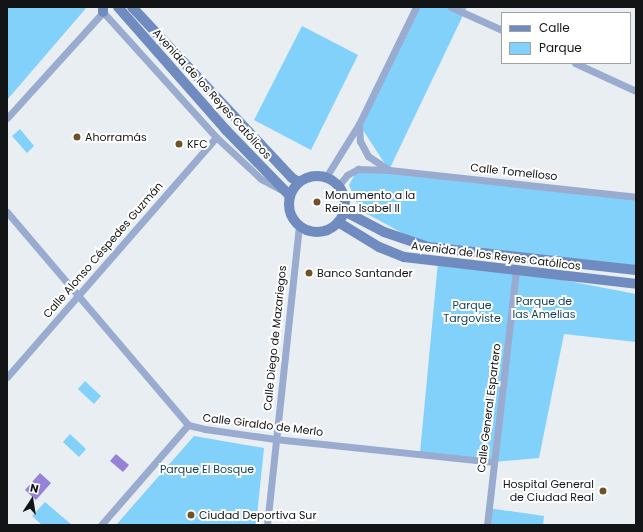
<!DOCTYPE html>
<meta charset="utf-8">
<style>
body{margin:0}
#map{position:relative;width:643px;height:532px;overflow:hidden;background:#e8eef1;font-family:Poppins,sans-serif}
div>[style]{position:absolute}
.green>*{inset:0;background:#81d1fb}
.water>*{inset:0;background:#9782d8}
.street>*{height:7px;margin:-3.5px;padding:0 3.5px;transform-origin:3.5px;border-radius:3.5px;background:#99acd0}
.secondary>*{height:10px;margin:-5px;padding:0 5px;transform-origin:5px;border-radius:5px;background:#708bc0}
.secondary>.ring{margin:-5px;padding:0;box-sizing:content-box;background:none;border:10px solid #708bc0;border-radius:50%}
.dots>*{width:11px;height:11px;translate:-50% -50%;box-sizing:border-box;border:2px solid #fff;border-radius:50%}
span{translate:-50% -50%;white-space:nowrap;text-align:center;line-height:1.15;-webkit-text-stroke:4px #fff;paint-order:stroke}
.street-label{font-size:11px;color:#121415}
.poi-label{font-size:11px;color:#121415}
.left{translate:0 -50%;text-align:left}
.right{translate:-100% -50%;text-align:right}
.park-label{font-size:11px;color:#0e3f55}
.frame{position:absolute;inset:0;border:8px solid #121415;pointer-events:none}
.legend{position:absolute;left:501px;top:12px;width:130px;height:52px;box-sizing:border-box;background:#fff;border:1px solid #a0a1a1;margin:0;padding:5px 7px;list-style:none;font-size:12px;color:#121415}
.legend li{display:flex;align-items:center;gap:8px;height:20px}
.legend b{width:20px;border:1px solid #a0a1a1}
.north{position:absolute;left:12px;top:480px;width:40px;height:40px;-webkit-text-stroke:3px #fff;paint-order:stroke;rotate:12deg;font-size:11px;font-weight:700;line-height:16px;text-align:center;color:#121415}
.north::after{content:'';display:block;margin:auto;width:14px;height:18px;background:#121415;clip-path:polygon(50% 0,100% 100%,50% 72%,0 100%)}
</style>
<div id="map">
<div class="green">
<i style="clip-path:polygon(7px 7px,87px 7px,7px 100px)"></i>
<i style="clip-path:polygon(417px 7px,467px 7px,389px 170px,359px 124px)"></i>
<i style="clip-path:polygon(302px 26px,358px 55px,311px 150px,254px 120px)"></i>
<i style="clip-path:polygon(20px 129px,34px 146px,27px 153px,12px 136px)"></i>
<i style="clip-path:polygon(358px 169px,636px 199px,636px 270px,428px 247px,360px 210px,349px 185px)"></i>
<i style="clip-path:polygon(438px 262px,516px 271px,636px 294px,636px 342px,564px 334px,539px 458px,493px 462px,420px 453px)"></i>
<i style="clip-path:polygon(85px 381px,101px 396px,94px 404px,78px 389px)"></i>
<i style="clip-path:polygon(70px 434px,86px 449px,79px 457px,63px 442px)"></i>
<i style="clip-path:polygon(194px 436px,264px 448px,256px 525px,116px 525px)"></i>
<i style="clip-path:polygon(45px 502px,72px 525px,42px 525px,32px 516px)"></i>
<i style="clip-path:polygon(488px 508px,544px 516px,543px 525px,487px 525px)"></i>
</div>
<div class="water">
<i style="clip-path:polygon(116px 454px,129px 465px,123px 472px,110px 461px)"></i>
<i style="clip-path:polygon(40px 473px,51px 483px,36px 500px,25px 490px)"></i>
</div>
<div class="street">
<i style="left:451px;top:7px;width:56px;rotate:24.3deg"></i>
<i style="left:575px;top:63px;width:67px;rotate:24.7deg"></i>
<i style="left:7px;top:118px;width:143px;rotate:-47.8deg"></i>
<i style="left:103px;top:12px;width:169px;rotate:47.9deg"></i>
<i style="left:216px;top:137px;width:62px;rotate:43deg"></i>
<i style="left:261px;top:179px;width:27px;rotate:28deg"></i>
<i style="left:359px;top:124px;width:17px;rotate:87deg"></i>
<i style="left:360px;top:141px;width:17px;rotate:62deg"></i>
<i style="left:368px;top:156px;width:25px;rotate:34deg"></i>
<i style="left:326px;top:177px;width:62px;rotate:-58.1deg"></i>
<i style="left:359px;top:124px;width:130px;rotate:-64deg"></i>
<i style="left:339px;top:185px;width:13px;rotate:-51deg"></i>
<i style="left:347px;top:175px;width:13px;rotate:-29deg"></i>
<i style="left:358px;top:169px;width:31px;rotate:2deg"></i>
<i style="left:389px;top:170px;width:248px;rotate:6.2deg"></i>
<i style="left:7px;top:212px;width:280px;rotate:49.6deg"></i>
<i style="left:188px;top:425px;width:17px;rotate:13deg"></i>
<i style="left:205px;top:429px;width:71px;rotate:8.1deg"></i>
<i style="left:275px;top:439px;width:219px;rotate:6deg"></i>
<i style="left:7px;top:377px;width:318px;rotate:-48.9deg"></i>
<i style="left:101px;top:525px;width:133px;rotate:-49deg"></i>
<i style="left:267px;top:525px;width:302px;rotate:-83.9deg"></i>
<i style="left:487px;top:525px;width:256px;rotate:-83.5deg"></i>
</div>
<div class="secondary">
<i style="left:118px;top:7px;width:164px;rotate:48.7deg"></i>
<i style="left:226px;top:130px;width:92px;rotate:45.9deg"></i>
<i style="left:132px;top:7px;width:234px;rotate:46.9deg"></i>
<i style="left:292px;top:178px;width:8px;rotate:30deg"></i>
<i style="left:103px;top:12px;width:5px;rotate:-90deg"></i>
<i class="ring" style="left:289px;top:176px;width:46px;height:46px"></i>
<i style="left:344px;top:211px;width:45px;rotate:27.7deg"></i>
<i style="left:384px;top:232px;width:46px;rotate:18.8deg"></i>
<i style="left:428px;top:247px;width:209px;rotate:6.3deg"></i>
<i style="left:338px;top:222px;width:48px;rotate:31.4deg"></i>
<i style="left:379px;top:247px;width:27px;rotate:22deg"></i>
<i style="left:404px;top:257px;width:234px;rotate:6.6deg"></i>
</div>
<div class="dots">
<i style="left:77px;top:137px;background:#6f5326"></i>
<i style="left:179px;top:144px;background:#6f5326"></i>
<i style="left:317px;top:202px;background:#6f5326"></i>
<i style="left:309px;top:273px;background:#6f5326"></i>
<i style="left:603px;top:491px;background:#6f5326"></i>
<i style="left:191px;top:515px;background:#6f5326"></i>
</div>
<div class="street-label">
<span style="left:212px;top:94px;rotate:48deg">Avenida de los Reyes Católicos</span>
<span style="left:514px;top:172px;rotate:6deg">Calle Tomelloso</span>
<span style="left:103px;top:250px;rotate:-49deg">Calle Alonso Céspedes Guzmán</span>
<span style="left:496px;top:256px;rotate:7deg">Avenida de los Reyes Católicos</span>
<span style="left:275px;top:338px;rotate:-84deg">Calle Diego de Mazariegos</span>
<span style="left:489px;top:408px;rotate:-83deg">Calle General Espartero</span>
<span style="left:263px;top:425px;rotate:7deg">Calle Giraldo de Merlo</span>
</div>
<div class="poi-label">
<span class="left" style="left:85px;top:137px">Ahorramás</span>
<span class="left" style="left:187px;top:144px">KFC</span>
<span class="left" style="left:325px;top:202px">Monumento a la<br>Reina Isabel II</span>
<span class="left" style="left:317px;top:273px">Banco Santander</span>
<span class="right" style="left:594px;top:491px">Hospital General<br>de Ciudad Real</span>
<span class="left" style="left:199px;top:515px">Ciudad Deportiva Sur</span>
</div>
<div class="park-label">
<span style="left:544px;top:308px">Parque de<br>las Amelias</span>
<span style="left:472px;top:312px">Parque<br>Targoviste</span>
<span style="left:207px;top:469px">Parque El Bosque</span>
</div>
<div class="frame"></div>
<ul class="legend">
<li><b style="height:5px;background:#708bc0"></b>Calle</li>
<li><b style="height:11px;background:#81d1fb"></b>Parque</li>
</ul>
<div class="north">N</div>
</div>
